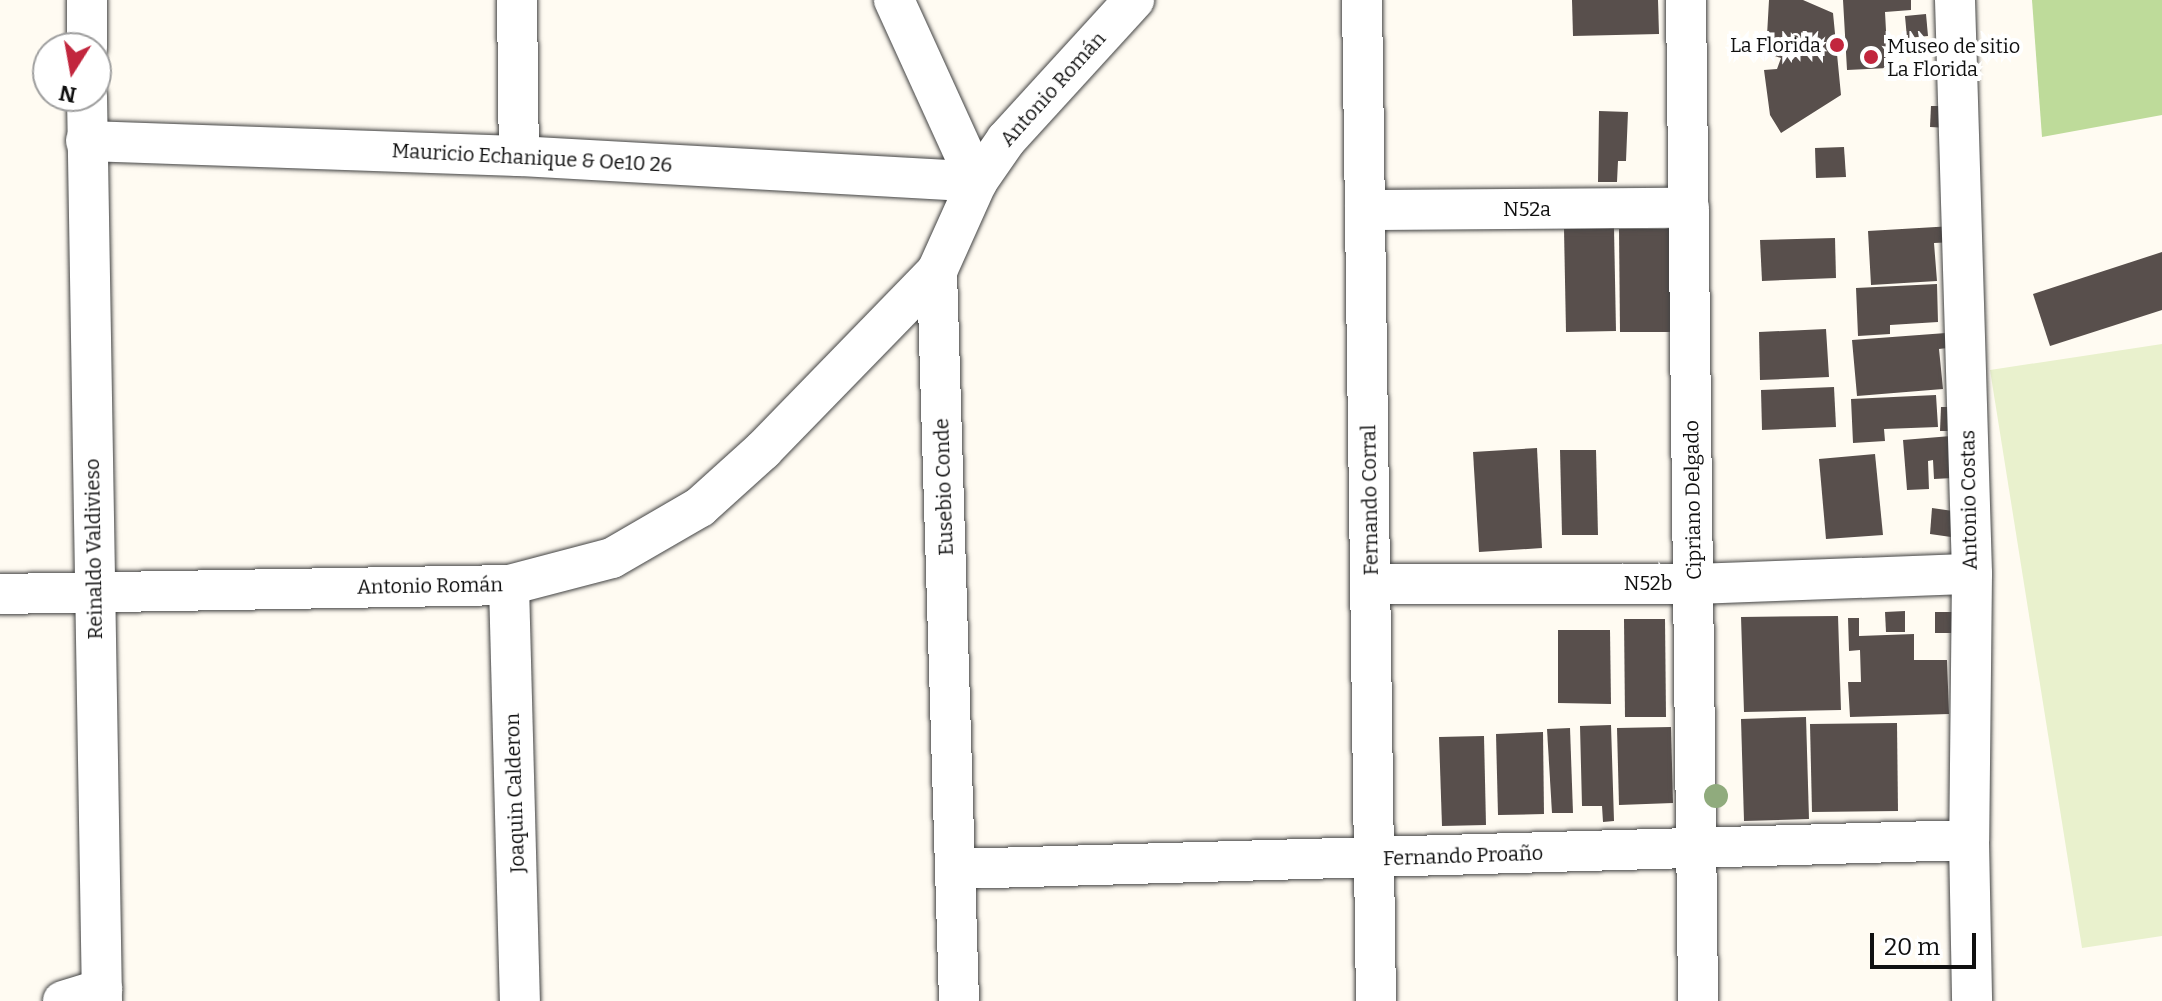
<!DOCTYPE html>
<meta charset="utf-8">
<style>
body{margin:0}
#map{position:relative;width:2162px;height:1001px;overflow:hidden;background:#fffbf2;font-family:Bitter,serif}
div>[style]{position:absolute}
.forest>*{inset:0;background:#bedb9a}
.pitch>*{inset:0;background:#e9f1cd}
.building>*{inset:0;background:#584f4c}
.roads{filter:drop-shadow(0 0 2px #434343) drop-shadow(0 0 2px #434343)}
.minor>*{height:40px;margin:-20px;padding:0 20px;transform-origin:20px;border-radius:20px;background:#fff}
.trees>*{width:24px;height:24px;margin:-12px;border-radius:50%;background:#90ab7d}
.dots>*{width:22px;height:22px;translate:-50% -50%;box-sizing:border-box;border:4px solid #fff;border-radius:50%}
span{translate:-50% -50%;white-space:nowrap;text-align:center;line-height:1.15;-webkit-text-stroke:8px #fff;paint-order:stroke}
.poi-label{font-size:20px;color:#101010}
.right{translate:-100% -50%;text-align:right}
.left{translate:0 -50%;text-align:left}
.street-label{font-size:20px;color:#101010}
.north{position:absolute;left:32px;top:32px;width:80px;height:80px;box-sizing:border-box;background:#fff;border:2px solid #9f9f9f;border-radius:50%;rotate:191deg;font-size:22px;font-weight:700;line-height:32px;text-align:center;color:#101010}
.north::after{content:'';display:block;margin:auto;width:28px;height:36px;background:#c2263d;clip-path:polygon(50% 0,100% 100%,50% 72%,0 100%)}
.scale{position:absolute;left:1870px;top:933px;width:106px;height:36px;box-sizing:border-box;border:4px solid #101010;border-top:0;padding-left:10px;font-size:24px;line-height:28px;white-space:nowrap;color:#101010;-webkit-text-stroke:6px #fff;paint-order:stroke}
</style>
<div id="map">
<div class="forest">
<i style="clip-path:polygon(2032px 0,2162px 0,2162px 115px,2042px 137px)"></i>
</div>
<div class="pitch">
<i style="clip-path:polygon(2162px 344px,2162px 936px,2082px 948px,1990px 370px)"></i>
</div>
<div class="building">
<i style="clip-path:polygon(1572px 0,1658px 0,1659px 34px,1573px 36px)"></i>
<i style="clip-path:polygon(1769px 0,1803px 0,1833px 13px,1841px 95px,1781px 133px,1770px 115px,1764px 70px,1777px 69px,1781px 58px,1766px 53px)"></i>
<i style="clip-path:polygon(1843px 0,1911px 0,1911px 10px,1885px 12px,1888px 68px,1847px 70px)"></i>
<i style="clip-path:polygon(1926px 14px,1928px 36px,1907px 38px,1905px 16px)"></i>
<i style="clip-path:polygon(1931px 106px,1950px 106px,1950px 128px,1930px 127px)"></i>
<i style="clip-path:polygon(1599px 111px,1628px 112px,1626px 161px,1618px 161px,1617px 182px,1598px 182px)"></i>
<i style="clip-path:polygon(1844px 147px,1846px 177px,1816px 178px,1815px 148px)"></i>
<i style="clip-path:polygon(1953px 226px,1954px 242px,1934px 243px,1937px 281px,1871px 285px,1868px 231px)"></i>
<i style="clip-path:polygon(1614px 228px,1616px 331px,1566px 332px,1564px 229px)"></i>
<i style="clip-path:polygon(1619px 229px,1676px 229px,1677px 332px,1620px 332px)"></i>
<i style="clip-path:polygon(1835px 238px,1836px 278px,1762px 281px,1760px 240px)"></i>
<i style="clip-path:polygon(2162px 252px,2162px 310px,2050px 346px,2033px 294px)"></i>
<i style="clip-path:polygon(1937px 284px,1938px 322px,1890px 325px,1890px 334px,1858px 336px,1856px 288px)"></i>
<i style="clip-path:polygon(1826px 329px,1829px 377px,1760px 380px,1759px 332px)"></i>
<i style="clip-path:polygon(1946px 333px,1947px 348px,1939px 349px,1943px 389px,1857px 396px,1852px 340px)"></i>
<i style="clip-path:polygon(1834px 387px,1836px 427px,1762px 430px,1761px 390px)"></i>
<i style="clip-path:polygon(1936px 395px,1938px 427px,1884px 429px,1885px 441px,1853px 443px,1851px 399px)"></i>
<i style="clip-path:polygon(1941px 407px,1952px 407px,1952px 431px,1940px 431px)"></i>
<i style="clip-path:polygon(1951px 436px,1953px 478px,1934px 479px,1933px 460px,1928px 461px,1929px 489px,1907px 490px,1903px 440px)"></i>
<i style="clip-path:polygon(1537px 448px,1542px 548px,1479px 552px,1473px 452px)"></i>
<i style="clip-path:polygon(1560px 450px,1596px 450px,1598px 535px,1562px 535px)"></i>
<i style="clip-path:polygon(1875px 454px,1883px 535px,1826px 539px,1819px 459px)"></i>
<i style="clip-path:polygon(1932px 508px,1953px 511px,1951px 537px,1930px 534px)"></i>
<i style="clip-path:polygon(1905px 611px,1905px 632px,1886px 632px,1885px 612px)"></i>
<i style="clip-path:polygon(1935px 612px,1953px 612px,1953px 633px,1935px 633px)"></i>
<i style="clip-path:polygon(1838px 616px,1841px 710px,1744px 712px,1741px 617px)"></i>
<i style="clip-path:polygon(1848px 618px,1859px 618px,1859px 636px,1914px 634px,1914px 660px,1947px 660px,1949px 714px,1850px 717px,1848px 682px,1861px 682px,1860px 650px,1849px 651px)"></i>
<i style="clip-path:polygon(1624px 619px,1665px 619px,1666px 717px,1625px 717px)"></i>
<i style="clip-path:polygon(1558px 630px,1610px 630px,1611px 704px,1558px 703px)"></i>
<i style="clip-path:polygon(1806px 717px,1809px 819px,1744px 821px,1741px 719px)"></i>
<i style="clip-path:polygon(1897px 723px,1898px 811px,1812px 812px,1810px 724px)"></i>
<i style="clip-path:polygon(1611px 725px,1614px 821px,1603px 822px,1602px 806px,1582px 806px,1580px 726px)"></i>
<i style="clip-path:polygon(1671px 727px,1673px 803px,1619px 805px,1617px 728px)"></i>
<i style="clip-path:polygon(1570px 728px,1573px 813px,1552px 813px,1547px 729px)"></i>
<i style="clip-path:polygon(1543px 732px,1544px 814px,1498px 815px,1496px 734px)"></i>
<i style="clip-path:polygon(1484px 736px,1486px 825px,1442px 826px,1439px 737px)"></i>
</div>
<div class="roads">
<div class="minor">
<i style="left:517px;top:0;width:156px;rotate:89.3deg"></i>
<i style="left:894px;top:0;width:200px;rotate:65.5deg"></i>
<i style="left:1362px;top:0;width:1001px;rotate:89.2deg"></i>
<i style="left:1686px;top:0;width:1001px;rotate:89.31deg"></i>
<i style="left:1955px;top:0;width:574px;rotate:88.3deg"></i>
<i style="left:1972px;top:574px;width:266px;rotate:90.6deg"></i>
<i style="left:1969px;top:840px;width:161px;rotate:88.9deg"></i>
<i style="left:87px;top:48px;width:48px;rotate:-90deg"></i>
<i style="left:87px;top:96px;width:905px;rotate:89.05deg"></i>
<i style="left:86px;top:141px;width:433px;rotate:2deg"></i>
<i style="left:519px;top:156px;width:459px;rotate:3.2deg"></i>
<i style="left:1365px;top:210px;width:324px;rotate:-0.4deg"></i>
<i style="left:1371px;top:584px;width:324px"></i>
<i style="left:1695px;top:584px;width:277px;rotate:-2.1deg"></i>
<i style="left:509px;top:585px;width:416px;rotate:88.5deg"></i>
<i style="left:0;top:594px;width:509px;rotate:-1.01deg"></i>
<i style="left:509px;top:585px;width:106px;rotate:-14.7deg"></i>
<i style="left:612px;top:558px;width:102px;rotate:-30.1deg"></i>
<i style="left:700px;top:507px;width:85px;rotate:-42.1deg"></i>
<i style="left:763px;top:450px;width:250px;rotate:-45.8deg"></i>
<i style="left:956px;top:869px;width:1013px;rotate:-1.64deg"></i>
<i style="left:63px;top:1001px;width:41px;rotate:-17.1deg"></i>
<i style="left:959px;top:1001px;width:730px;rotate:-91.73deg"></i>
<i style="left:937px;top:271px;width:98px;rotate:-65.8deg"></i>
<i style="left:977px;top:182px;width:51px;rotate:-55.4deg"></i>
<i style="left:1006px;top:140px;width:190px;rotate:-47.6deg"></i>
</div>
</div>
<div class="trees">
<i style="left:1716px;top:796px"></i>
</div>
<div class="dots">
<i style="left:1837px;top:45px;background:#c2263d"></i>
<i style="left:1871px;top:57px;background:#c2263d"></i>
</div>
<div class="poi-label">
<span class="right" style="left:1821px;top:45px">La Florida</span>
<span class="left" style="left:1887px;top:58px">Museo de sitio<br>La Florida</span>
</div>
<div class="street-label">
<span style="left:1053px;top:89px;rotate:-48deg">Antonio Román</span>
<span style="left:532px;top:158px;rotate:3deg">Mauricio Echanique &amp; Oe10 26</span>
<span style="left:1527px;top:209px">N52a</span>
<span style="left:944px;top:487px;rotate:-92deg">Eusebio Conde</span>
<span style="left:1370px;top:500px;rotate:-91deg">Fernando Corral</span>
<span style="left:1693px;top:500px;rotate:-91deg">Cipriano Delgado</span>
<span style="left:1969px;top:500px;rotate:-91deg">Antonio Costas</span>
<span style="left:94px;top:549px;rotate:-91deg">Reinaldo Valdivieso</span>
<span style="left:1648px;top:583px">N52b</span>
<span style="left:430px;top:586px;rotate:-1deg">Antonio Román</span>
<span style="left:515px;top:793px;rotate:-92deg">Joaquin Calderon</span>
<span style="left:1463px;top:856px;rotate:-2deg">Fernando Proaño</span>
</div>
<div class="north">N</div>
<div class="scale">20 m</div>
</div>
